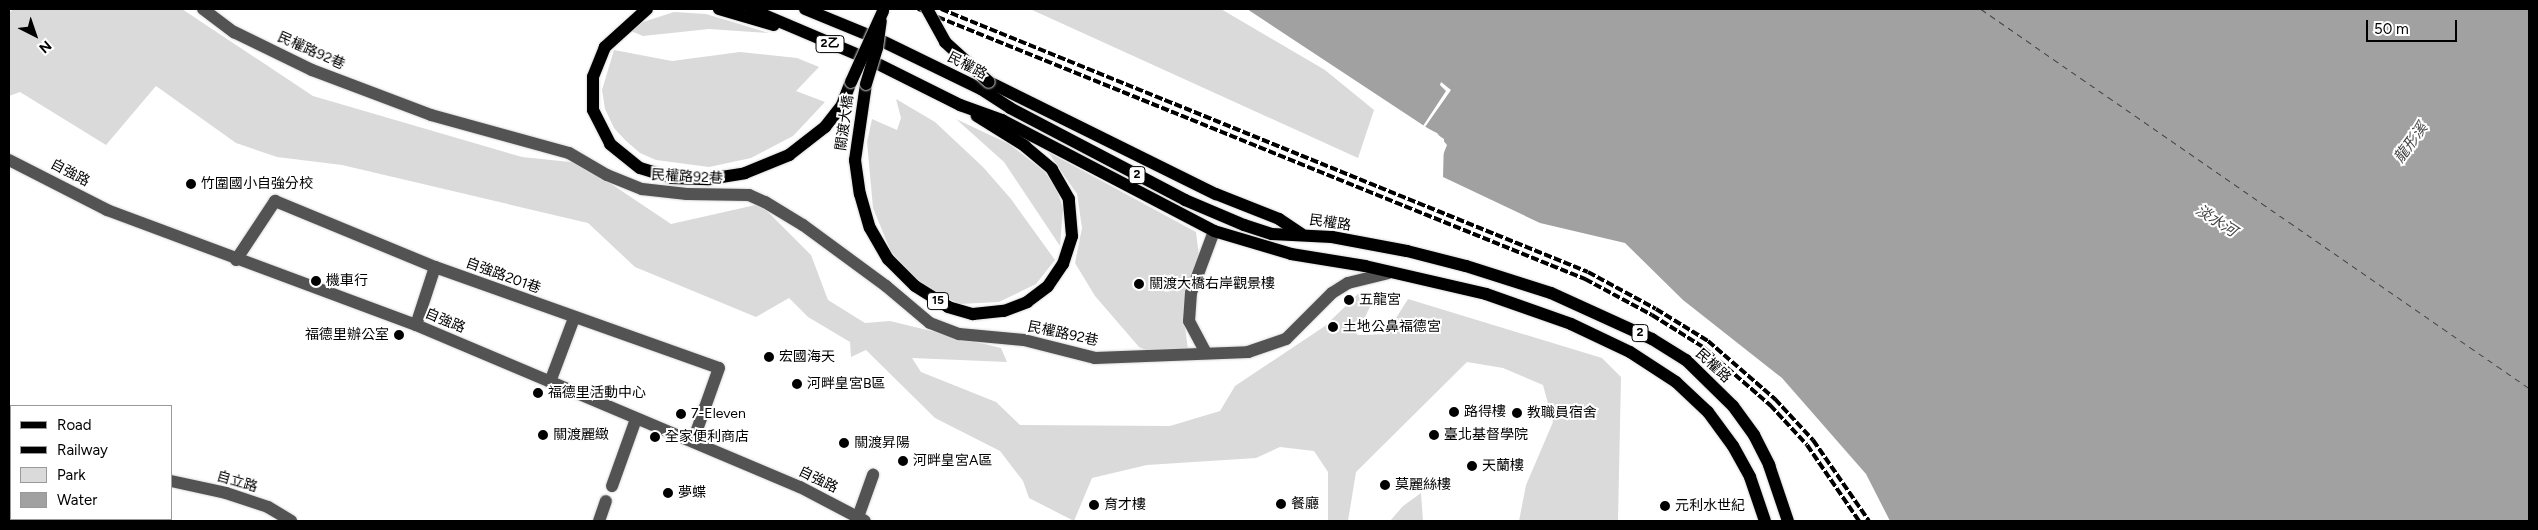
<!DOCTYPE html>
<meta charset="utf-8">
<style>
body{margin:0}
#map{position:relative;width:2538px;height:530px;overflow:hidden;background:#fff;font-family:Figtree,"Noto Sans TC",sans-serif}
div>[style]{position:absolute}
.green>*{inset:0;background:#dadada}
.water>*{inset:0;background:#a1a1a1}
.pier>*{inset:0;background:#fff}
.ferry>*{height:1px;margin-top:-0.5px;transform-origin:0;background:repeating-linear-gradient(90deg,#424242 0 6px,transparent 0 11px)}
.roads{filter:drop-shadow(0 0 1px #dbdbdb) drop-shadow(0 0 1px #dbdbdb)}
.minor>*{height:12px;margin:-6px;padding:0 6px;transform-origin:6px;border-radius:6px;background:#535353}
.major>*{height:12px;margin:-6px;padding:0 6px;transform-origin:6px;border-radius:6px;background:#000}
.rail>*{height:4px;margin-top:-2px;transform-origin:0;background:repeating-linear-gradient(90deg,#000 0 8px,transparent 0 10.5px)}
.bridges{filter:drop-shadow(0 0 1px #dbdbdb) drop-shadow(0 0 1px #dbdbdb)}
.major-bridge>*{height:12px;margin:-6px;padding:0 6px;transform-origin:6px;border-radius:6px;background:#000}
.dots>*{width:14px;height:14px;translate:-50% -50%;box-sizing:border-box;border:2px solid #fff;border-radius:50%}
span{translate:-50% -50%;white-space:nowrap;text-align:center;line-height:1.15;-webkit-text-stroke:4px #fff;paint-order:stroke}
.shield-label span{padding:1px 4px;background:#fff;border:1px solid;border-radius:4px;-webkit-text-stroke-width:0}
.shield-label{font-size:12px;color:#000;font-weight:700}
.street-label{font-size:14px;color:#000}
.poi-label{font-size:14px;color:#000}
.left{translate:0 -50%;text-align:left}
.right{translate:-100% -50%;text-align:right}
.water-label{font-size:15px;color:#424242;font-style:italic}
.frame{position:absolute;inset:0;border:10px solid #000;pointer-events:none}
.legend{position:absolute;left:10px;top:405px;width:162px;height:115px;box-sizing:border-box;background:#fff;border:1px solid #999;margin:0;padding:6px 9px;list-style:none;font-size:15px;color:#000}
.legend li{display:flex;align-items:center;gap:10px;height:25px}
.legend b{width:25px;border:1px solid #999}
.north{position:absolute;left:10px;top:10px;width:50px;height:50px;-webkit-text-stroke:4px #fff;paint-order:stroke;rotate:139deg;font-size:14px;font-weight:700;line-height:20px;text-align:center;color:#000}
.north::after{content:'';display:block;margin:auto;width:18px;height:22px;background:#000;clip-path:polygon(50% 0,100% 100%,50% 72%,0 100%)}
.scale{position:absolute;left:2366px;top:20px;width:91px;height:22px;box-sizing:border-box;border:2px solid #000;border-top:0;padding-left:6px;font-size:15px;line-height:18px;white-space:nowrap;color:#000;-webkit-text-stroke:4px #fff;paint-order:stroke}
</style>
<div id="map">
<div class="green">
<i style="clip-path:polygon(13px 9px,182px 9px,313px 96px,522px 157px,580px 163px,671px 224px,760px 204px,811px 255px,828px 300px,865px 323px,890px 321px,1001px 348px,1007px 362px,912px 358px,921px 372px,996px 402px,1020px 425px,1170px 426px,1220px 411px,1235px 386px,1325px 326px,1359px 293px,1372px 302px,1357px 335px,1386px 334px,1408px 299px,1602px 358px,1621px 377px,1618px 521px,1519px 521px,1526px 485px,1553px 422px,1543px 385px,1503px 368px,1467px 362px,1356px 472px,1348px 521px,1328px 521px,1328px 472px,1314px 451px,1280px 447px,1256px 458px,1147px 465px,1092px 478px,1074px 521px,1029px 498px,1023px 481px,1000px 451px,935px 418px,866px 350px,851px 357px,850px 342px,808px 317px,789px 298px,756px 317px,635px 267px,588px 223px,342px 165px,277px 157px,236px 143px,156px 86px,106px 145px,20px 92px,9px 96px,9px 13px)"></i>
<i style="clip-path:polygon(1030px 9px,1221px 9px,1325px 70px,1374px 110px,1358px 158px)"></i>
<i style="clip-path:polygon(674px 12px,706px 14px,769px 33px,709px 29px,643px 36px,631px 31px,643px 22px)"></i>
<i style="clip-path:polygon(614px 50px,672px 61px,740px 52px,797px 58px,819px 67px,796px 91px,825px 102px,793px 136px,751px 158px,709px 167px,656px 160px,640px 153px,625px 140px,614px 128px,605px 109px,602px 90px)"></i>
<i style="clip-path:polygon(896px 99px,935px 122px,983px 167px,1011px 199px,1055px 260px,1036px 284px,999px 302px,959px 304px,924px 287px,891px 252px,873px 208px,867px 142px,872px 119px,897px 130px,901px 118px)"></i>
<i style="clip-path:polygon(956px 119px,1009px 144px,1044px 171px,1057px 189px,1063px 209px,1060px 246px,1004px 162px)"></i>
<i style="clip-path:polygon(1048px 152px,1196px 232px,1199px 256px,1184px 320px,1188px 349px,1146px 350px,1139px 347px,1095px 296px,1075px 263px,1082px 228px,1077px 194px)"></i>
<i style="clip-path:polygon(1421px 493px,1423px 521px,1390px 521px,1403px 506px)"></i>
</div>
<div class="water">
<i style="clip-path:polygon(1247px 9px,2529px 9px,2529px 521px,1890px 521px,1866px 474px,1782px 378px,1683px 300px,1625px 243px,1540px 223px,1443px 177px,1444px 139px)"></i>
</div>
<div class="pier">
<i style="clip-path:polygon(1441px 82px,1451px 90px,1425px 127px,1437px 133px,1447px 145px,1441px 160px,1442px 141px,1419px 125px,1423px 126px,1446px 91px,1440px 85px)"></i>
</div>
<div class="ferry">
<i style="left:1981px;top:9px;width:666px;rotate:34.67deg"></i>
</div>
<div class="roads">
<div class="minor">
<i style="left:203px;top:9px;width:39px;rotate:37deg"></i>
<i style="left:234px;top:32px;width:87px;rotate:26deg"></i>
<i style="left:312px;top:70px;width:127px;rotate:20.7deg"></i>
<i style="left:431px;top:115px;width:143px;rotate:15.4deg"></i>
<i style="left:569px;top:153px;width:44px;rotate:30.1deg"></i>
<i style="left:607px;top:175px;width:38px;rotate:22deg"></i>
<i style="left:642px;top:189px;width:45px;rotate:6.3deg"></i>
<i style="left:687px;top:194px;width:62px;rotate:0.9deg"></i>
<i style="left:749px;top:195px;width:17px;rotate:24deg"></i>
<i style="left:765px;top:202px;width:44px;rotate:31.2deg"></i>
<i style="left:803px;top:225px;width:103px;rotate:36.3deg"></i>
<i style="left:886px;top:286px;width:57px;rotate:40.1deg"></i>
<i style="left:930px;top:323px;width:31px;rotate:21deg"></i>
<i style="left:959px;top:334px;width:65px;rotate:5.3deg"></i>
<i style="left:1024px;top:340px;width:73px;rotate:14.2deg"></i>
<i style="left:1095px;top:358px;width:153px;rotate:-2.2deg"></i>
<i style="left:1248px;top:352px;width:40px;rotate:-18.9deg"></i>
<i style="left:1286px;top:339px;width:65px;rotate:-45deg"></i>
<i style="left:1332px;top:293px;width:19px;rotate:-32deg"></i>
<i style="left:1348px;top:283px;width:41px;rotate:-14deg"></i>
<i style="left:9px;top:160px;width:110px;rotate:27deg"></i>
<i style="left:107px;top:210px;width:330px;rotate:20.4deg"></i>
<i style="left:416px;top:325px;width:417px;rotate:22.9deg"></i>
<i style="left:800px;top:487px;width:73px;rotate:27.6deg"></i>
<i style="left:236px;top:260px;width:71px;rotate:-56.5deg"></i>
<i style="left:275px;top:201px;width:173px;rotate:22.4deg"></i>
<i style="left:435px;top:267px;width:301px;rotate:19.6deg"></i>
<i style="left:719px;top:368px;width:77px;rotate:109.6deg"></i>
<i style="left:416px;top:325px;width:61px;rotate:-71.9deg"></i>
<i style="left:1206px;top:353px;width:36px;rotate:-118deg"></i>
<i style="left:1189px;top:321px;width:28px;rotate:-86deg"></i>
<i style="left:1191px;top:293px;width:66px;rotate:-69.6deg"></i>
<i style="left:550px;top:382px;width:68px;rotate:-69.4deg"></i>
<i style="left:9px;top:438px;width:2px;rotate:-27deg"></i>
<i style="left:171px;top:481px;width:56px;rotate:12.3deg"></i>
<i style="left:226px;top:493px;width:44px;rotate:18.4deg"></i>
<i style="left:268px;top:507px;width:27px;rotate:31deg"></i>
<i style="left:9px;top:483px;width:14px;rotate:82deg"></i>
<i style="left:612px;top:486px;width:71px;rotate:-70.3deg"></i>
<i style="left:858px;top:517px;width:45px;rotate:-70.3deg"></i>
<i style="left:13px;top:519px;width:2px;rotate:90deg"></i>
<i style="left:599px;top:521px;width:21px;rotate:-71deg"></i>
</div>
<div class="major">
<i style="left:647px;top:9px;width:57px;rotate:137.9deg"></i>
<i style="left:605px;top:47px;width:32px;rotate:112deg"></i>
<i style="left:593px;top:77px;width:33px;rotate:90deg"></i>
<i style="left:593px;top:110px;width:38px;rotate:63deg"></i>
<i style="left:610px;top:144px;width:38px;rotate:39deg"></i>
<i style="left:640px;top:168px;width:34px;rotate:17deg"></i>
<i style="left:672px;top:178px;width:37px;rotate:2deg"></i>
<i style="left:709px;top:179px;width:36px;rotate:-9deg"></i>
<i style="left:745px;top:173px;width:48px;rotate:-22.2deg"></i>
<i style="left:789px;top:155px;width:46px;rotate:-37.9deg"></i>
<i style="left:825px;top:127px;width:28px;rotate:-52deg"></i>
<i style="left:842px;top:105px;width:25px;rotate:-69deg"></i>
<i style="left:719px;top:9px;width:57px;rotate:16.2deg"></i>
<i style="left:750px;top:9px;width:130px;rotate:23deg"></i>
<i style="left:870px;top:60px;width:101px;rotate:26.6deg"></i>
<i style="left:960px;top:105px;width:45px;rotate:19.7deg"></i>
<i style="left:1002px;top:120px;width:239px;rotate:27.6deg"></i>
<i style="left:1214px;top:231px;width:80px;rotate:16.6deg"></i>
<i style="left:1291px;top:254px;width:75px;rotate:9.2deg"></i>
<i style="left:1365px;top:266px;width:124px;rotate:13deg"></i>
<i style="left:1486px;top:294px;width:90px;rotate:19.4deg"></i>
<i style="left:1571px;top:324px;width:65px;rotate:25.4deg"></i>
<i style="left:1630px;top:352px;width:55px;rotate:33.1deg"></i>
<i style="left:1676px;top:382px;width:44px;rotate:43.2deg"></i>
<i style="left:1708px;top:412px;width:42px;rotate:53.7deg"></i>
<i style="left:1733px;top:446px;width:35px;rotate:61deg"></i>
<i style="left:1750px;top:477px;width:46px;rotate:71.2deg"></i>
<i style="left:805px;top:9px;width:79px;rotate:22.3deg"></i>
<i style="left:878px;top:39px;width:114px;rotate:25.9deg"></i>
<i style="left:981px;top:89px;width:35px;rotate:33deg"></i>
<i style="left:1010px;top:108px;width:198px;rotate:27.7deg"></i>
<i style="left:1185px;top:200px;width:64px;rotate:23deg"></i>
<i style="left:1244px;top:225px;width:29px;rotate:18deg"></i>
<i style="left:1272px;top:234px;width:60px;rotate:2.9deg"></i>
<i style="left:1332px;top:237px;width:76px;rotate:10.6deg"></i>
<i style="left:1407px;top:251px;width:61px;rotate:14.3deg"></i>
<i style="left:1466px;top:266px;width:89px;rotate:17.6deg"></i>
<i style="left:1551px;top:293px;width:111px;rotate:24.5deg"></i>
<i style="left:1652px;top:339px;width:40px;rotate:32deg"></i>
<i style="left:1686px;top:360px;width:66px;rotate:44.4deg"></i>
<i style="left:1733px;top:406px;width:36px;rotate:54deg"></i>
<i style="left:1754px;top:435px;width:34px;rotate:63deg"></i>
<i style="left:1769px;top:465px;width:59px;rotate:71.3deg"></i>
<i style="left:989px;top:82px;width:253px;rotate:26.3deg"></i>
<i style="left:1216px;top:194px;width:68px;rotate:21.6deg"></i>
<i style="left:1279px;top:219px;width:27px;rotate:34deg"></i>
<i style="left:866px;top:84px;width:77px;rotate:98.2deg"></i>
<i style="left:855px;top:160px;width:34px;rotate:82deg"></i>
<i style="left:860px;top:194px;width:35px;rotate:74deg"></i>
<i style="left:870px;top:228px;width:36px;rotate:60deg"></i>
<i style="left:888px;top:259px;width:38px;rotate:45deg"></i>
<i style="left:915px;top:286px;width:39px;rotate:32deg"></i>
<i style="left:948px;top:307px;width:26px;rotate:16deg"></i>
<i style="left:973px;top:314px;width:31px;rotate:-6deg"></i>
<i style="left:1004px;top:311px;width:25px;rotate:-21deg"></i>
<i style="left:1027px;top:302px;width:26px;rotate:-37deg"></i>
<i style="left:1048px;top:286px;width:27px;rotate:-56deg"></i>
<i style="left:1063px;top:264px;width:29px;rotate:-72deg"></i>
<i style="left:1072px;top:236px;width:37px;rotate:-95deg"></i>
<i style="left:1069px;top:199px;width:34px;rotate:-120deg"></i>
<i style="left:1052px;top:169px;width:35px;rotate:-140deg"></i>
<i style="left:1025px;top:146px;width:57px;rotate:-148deg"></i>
</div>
</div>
<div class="rail">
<i style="left:918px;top:9px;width:720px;rotate:22.04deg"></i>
<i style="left:1585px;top:279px;width:76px;rotate:28.2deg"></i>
<i style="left:1652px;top:315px;width:60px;rotate:32.1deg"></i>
<i style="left:1703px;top:347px;width:89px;rotate:40.9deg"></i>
<i style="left:1770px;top:405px;width:54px;rotate:47.2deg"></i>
<i style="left:1807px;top:445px;width:92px;rotate:55.6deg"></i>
<i style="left:941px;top:9px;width:698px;rotate:22.12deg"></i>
<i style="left:1588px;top:272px;width:77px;rotate:28.6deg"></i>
<i style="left:1656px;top:309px;width:61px;rotate:31.6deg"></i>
<i style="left:1708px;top:341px;width:89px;rotate:40.9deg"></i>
<i style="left:1775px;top:399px;width:56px;rotate:47.2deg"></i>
<i style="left:1813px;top:440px;width:98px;rotate:55.3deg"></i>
</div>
<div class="bridges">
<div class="major-bridge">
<i style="left:927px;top:9px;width:38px;rotate:61deg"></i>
<i style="left:945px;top:42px;width:59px;rotate:42.3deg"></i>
<i style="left:851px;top:82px;width:78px;rotate:-65.7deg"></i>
<i style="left:866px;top:84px;width:38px;rotate:-73deg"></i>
<i style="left:877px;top:48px;width:27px;rotate:-82deg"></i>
</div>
</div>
<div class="dots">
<i style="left:191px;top:184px;background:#000"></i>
<i style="left:316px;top:281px;background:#000"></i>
<i style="left:1139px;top:284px;background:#000"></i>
<i style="left:1349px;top:300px;background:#000"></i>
<i style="left:1333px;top:327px;background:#000"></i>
<i style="left:399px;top:335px;background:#000"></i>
<i style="left:769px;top:357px;background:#000"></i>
<i style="left:797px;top:384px;background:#000"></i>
<i style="left:538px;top:393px;background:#000"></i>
<i style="left:1454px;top:412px;background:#000"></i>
<i style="left:1517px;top:413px;background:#000"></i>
<i style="left:681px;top:414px;background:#000"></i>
<i style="left:543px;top:435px;background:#000"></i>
<i style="left:1434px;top:435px;background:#000"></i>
<i style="left:655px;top:437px;background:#000"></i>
<i style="left:844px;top:443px;background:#000"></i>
<i style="left:903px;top:461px;background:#000"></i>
<i style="left:1472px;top:466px;background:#000"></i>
<i style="left:1385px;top:485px;background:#000"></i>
<i style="left:668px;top:493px;background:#000"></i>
<i style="left:1281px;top:504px;background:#000"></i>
<i style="left:1094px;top:505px;background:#000"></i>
<i style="left:1665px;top:506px;background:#000"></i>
</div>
<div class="shield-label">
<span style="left:830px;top:44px">2乙</span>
<span style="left:1137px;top:175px">2</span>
<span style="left:938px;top:301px">15</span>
<span style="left:1640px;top:333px">2</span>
</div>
<div class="street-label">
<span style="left:311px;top:51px;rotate:24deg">民權路92巷</span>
<span style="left:967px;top:66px;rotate:27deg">民權路</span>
<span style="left:845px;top:123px;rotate:-82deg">關渡大橋</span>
<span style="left:70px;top:173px;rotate:28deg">自強路</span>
<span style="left:687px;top:177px;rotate:3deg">民權路92巷</span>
<span style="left:1330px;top:223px;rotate:8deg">民權路</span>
<span style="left:503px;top:276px;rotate:20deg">自強路201巷</span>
<span style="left:445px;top:321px;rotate:23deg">自強路</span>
<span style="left:1063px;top:334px;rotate:12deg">民權路92巷</span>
<span style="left:1713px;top:366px;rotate:43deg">民權路</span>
<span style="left:818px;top:480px;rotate:26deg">自強路</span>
<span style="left:237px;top:482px;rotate:16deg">自立路</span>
</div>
<div class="poi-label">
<span class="left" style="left:201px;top:184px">竹圍國小自強分校</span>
<span class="left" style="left:326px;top:281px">機車行</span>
<span class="left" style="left:1149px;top:284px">關渡大橋右岸觀景樓</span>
<span class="left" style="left:1359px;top:300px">五龍宮</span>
<span class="left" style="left:1343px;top:327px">土地公鼻福德宮</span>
<span class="right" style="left:389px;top:335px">福德里辦公室</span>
<span class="left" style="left:779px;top:357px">宏國海天</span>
<span class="left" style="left:807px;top:384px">河畔皇宮B區</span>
<span class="left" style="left:548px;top:393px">福德里活動中心</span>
<span class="left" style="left:1464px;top:412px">路得樓</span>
<span class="left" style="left:1527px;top:413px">教職員宿舍</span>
<span class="left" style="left:691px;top:414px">7-Eleven</span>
<span class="left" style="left:553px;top:435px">關渡麗緻</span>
<span class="left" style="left:1444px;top:435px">臺北基督學院</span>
<span class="left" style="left:665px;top:437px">全家便利商店</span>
<span class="left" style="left:854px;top:443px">關渡昇陽</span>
<span class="left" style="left:913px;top:461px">河畔皇宮A區</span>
<span class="left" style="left:1482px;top:466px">天蘭樓</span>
<span class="left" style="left:1395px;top:485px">莫麗絲樓</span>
<span class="left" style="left:678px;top:493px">夢蝶</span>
<span class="left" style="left:1291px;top:504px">餐廳</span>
<span class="left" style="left:1104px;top:505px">育才樓</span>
<span class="left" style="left:1675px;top:506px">元利水世紀</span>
</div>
<div class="water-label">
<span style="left:2411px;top:143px;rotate:-54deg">龍形溪</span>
<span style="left:2216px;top:221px;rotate:33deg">淡水河</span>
</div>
<div class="frame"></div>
<ul class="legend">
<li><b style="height:6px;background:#000"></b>Road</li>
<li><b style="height:6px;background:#000"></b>Railway</li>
<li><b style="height:14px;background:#dadada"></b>Park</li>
<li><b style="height:14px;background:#a1a1a1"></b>Water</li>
</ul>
<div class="north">N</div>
<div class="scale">50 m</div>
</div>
